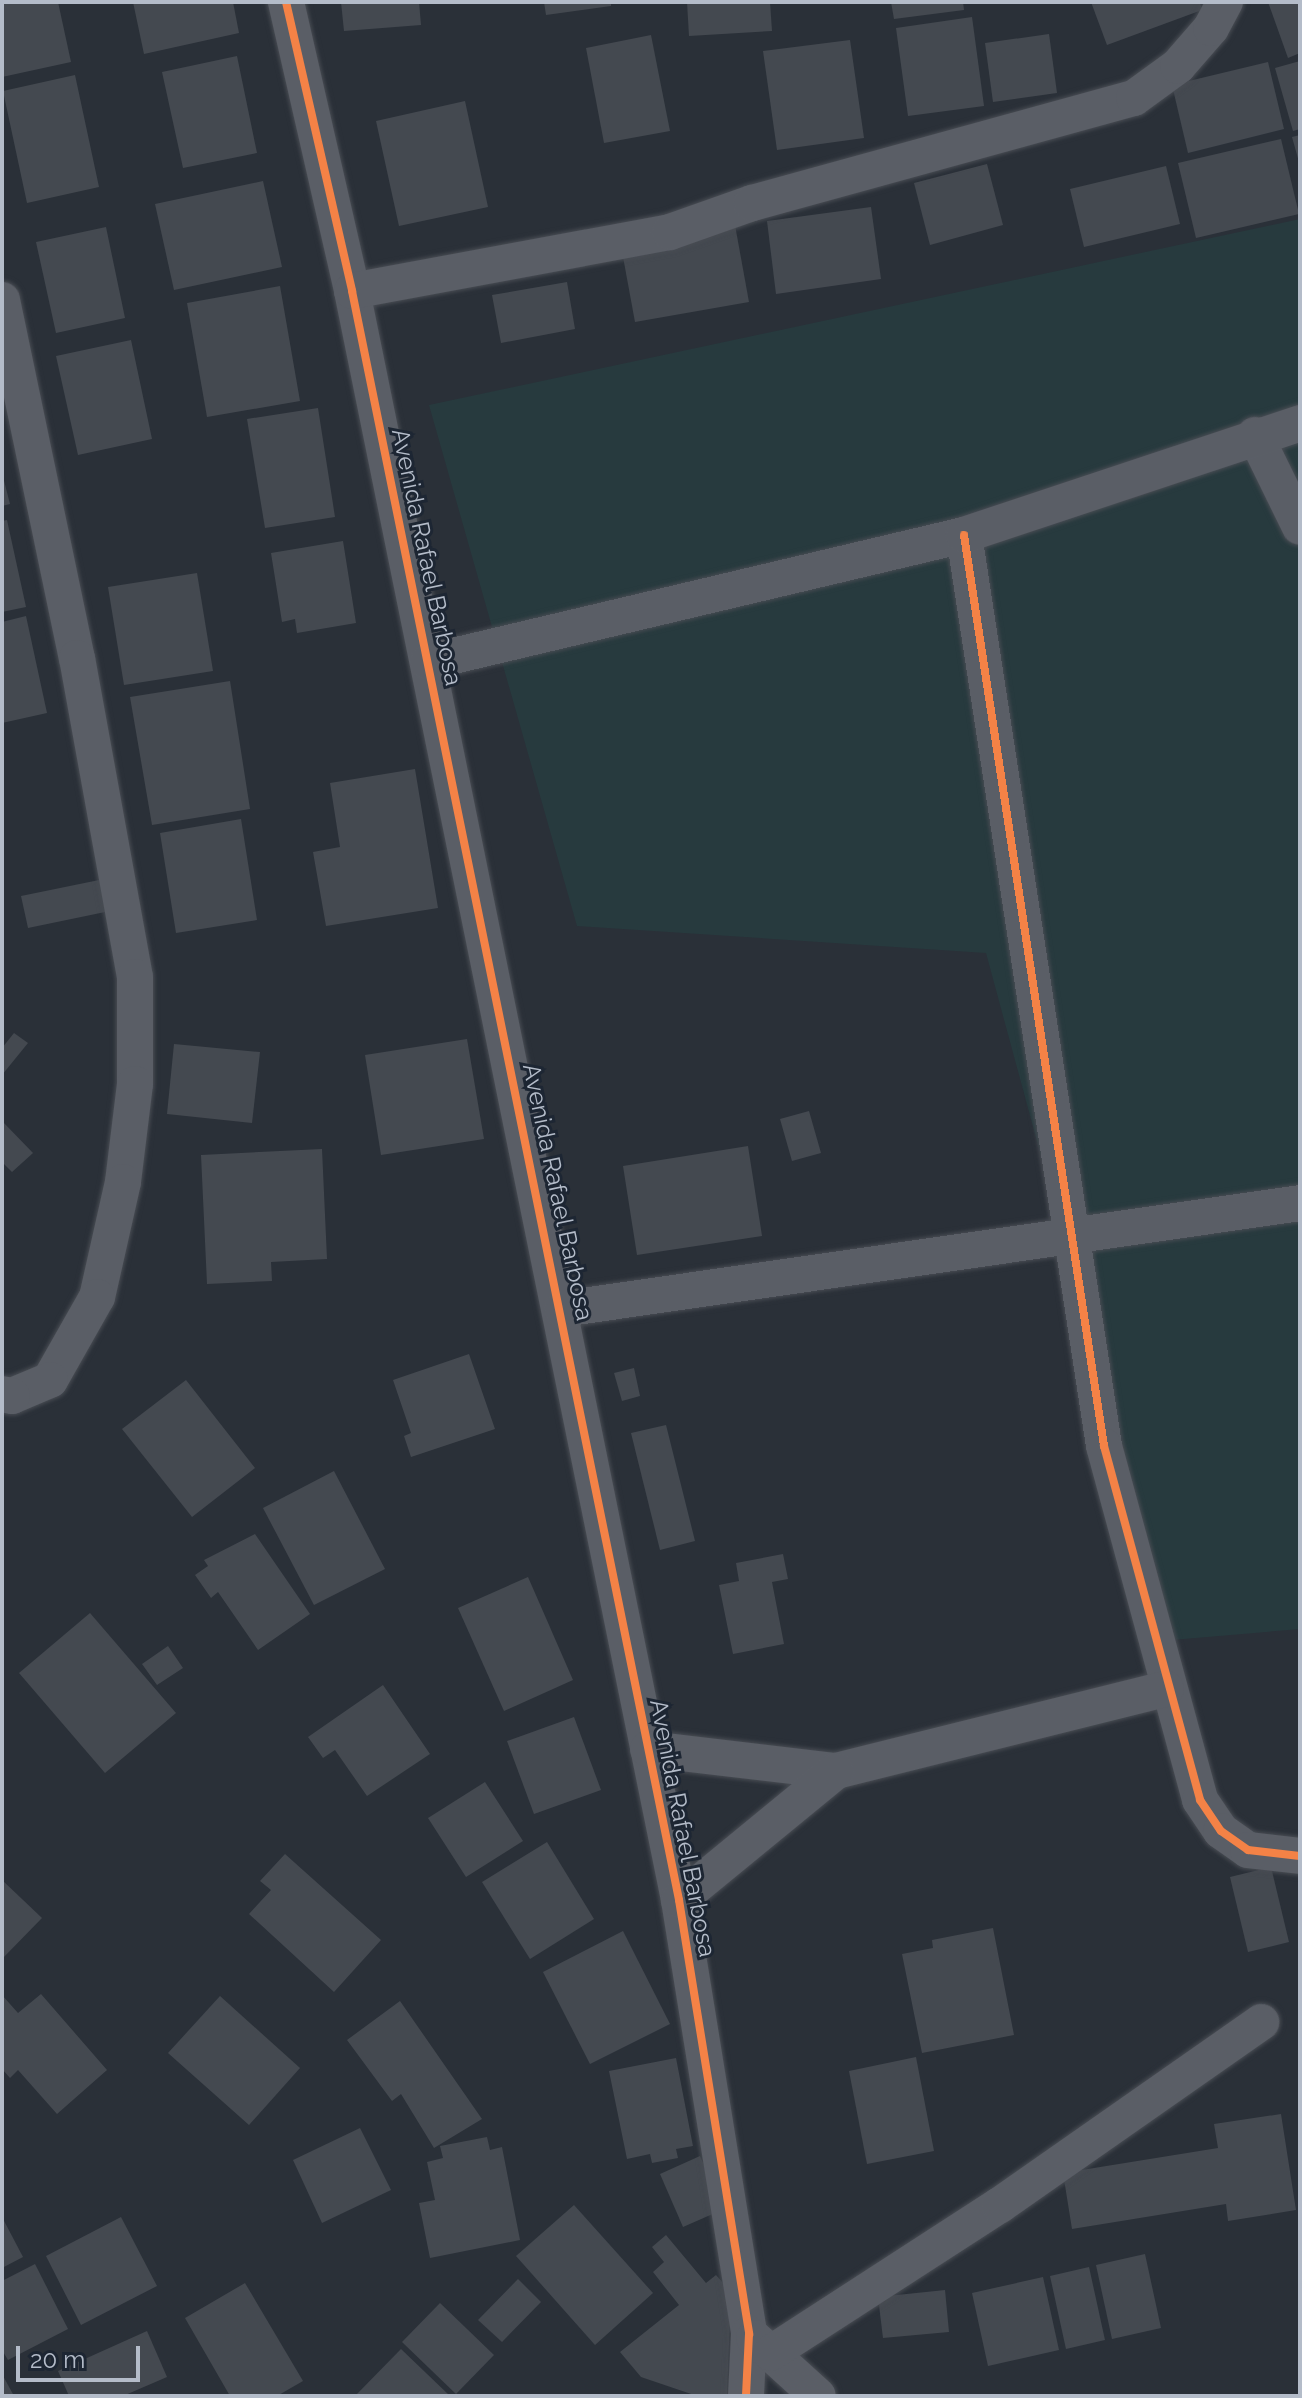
<!DOCTYPE html>
<style>
body{margin:0}
#map{position:relative;width:1302px;height:2398px;overflow:hidden;background:#2a3038;font-family:Raleway,sans-serif}
div>[style]{position:absolute}
.green>*{inset:0;background:#273a3e}
.building>*{inset:0;background:#444950}
.roads{filter:drop-shadow(0 0 2px #484c53) drop-shadow(0 0 2px #484c53)}
.minor>*{height:36px;margin:-18px;padding:0 18px;transform-origin:18px;border-radius:18px;background:#5a5e66}
.cycleway>*{height:8px;margin:-4px;padding:0 4px;transform-origin:4px;border-radius:4px;background:#f48246}
span{translate:-50% -50%;white-space:nowrap;text-align:center;line-height:1.15;-webkit-text-stroke:6px #1d2633;paint-order:stroke}
.street-label{font-size:24px;color:#b4bcc9}
.frame{position:absolute;inset:0;border:4px solid #b4bcc9;pointer-events:none}
.scale{position:absolute;left:16px;top:2346px;width:124px;height:36px;box-sizing:border-box;border:4px solid #b4bcc9;border-top:0;padding-left:10px;font-size:24px;line-height:28px;white-space:nowrap;color:#b4bcc9;-webkit-text-stroke:6px #1d2633;paint-order:stroke}
</style>
<div id="map">
<div class="green">
<i style="clip-path:polygon(1300px 219px,1300px 1629px,1172px 1640px,986px 953px,577px 926px,429px 405px)"></i>
</div>
<div class="building">
<i style="clip-path:polygon(2px 2px,58px 2px,71px 62px,2px 77px)"></i>
<i style="clip-path:polygon(133px 2px,233px 2px,239px 33px,144px 54px)"></i>
<i style="clip-path:polygon(341px 2px,419px 2px,421px 25px,344px 31px)"></i>
<i style="clip-path:polygon(544px 2px,611px 2px,611px 6px,546px 15px)"></i>
<i style="clip-path:polygon(687px 2px,770px 2px,772px 31px,689px 36px)"></i>
<i style="clip-path:polygon(891px 2px,963px 2px,964px 10px,894px 19px)"></i>
<i style="clip-path:polygon(1091px 2px,1200px 2px,1202px 10px,1107px 45px)"></i>
<i style="clip-path:polygon(1268px 2px,1300px 2px,1300px 53px,1288px 58px)"></i>
<i style="clip-path:polygon(972px 17px,984px 106px,908px 116px,896px 28px)"></i>
<i style="clip-path:polygon(1049px 34px,1057px 93px,993px 102px,985px 43px)"></i>
<i style="clip-path:polygon(651px 35px,670px 131px,604px 143px,586px 48px)"></i>
<i style="clip-path:polygon(850px 40px,864px 138px,777px 150px,763px 51px)"></i>
<i style="clip-path:polygon(237px 56px,257px 153px,183px 168px,162px 72px)"></i>
<i style="clip-path:polygon(1300px 61px,1300px 129px,1293px 131px,1275px 68px)"></i>
<i style="clip-path:polygon(1268px 62px,1284px 129px,1188px 153px,1172px 85px)"></i>
<i style="clip-path:polygon(75px 75px,99px 187px,27px 203px,3px 91px)"></i>
<i style="clip-path:polygon(465px 101px,488px 207px,399px 226px,376px 121px)"></i>
<i style="clip-path:polygon(1300px 135px,1300px 161px,1299px 162px,1292px 137px)"></i>
<i style="clip-path:polygon(1281px 139px,1299px 214px,1196px 238px,1178px 163px)"></i>
<i style="clip-path:polygon(987px 164px,1003px 225px,930px 245px,914px 183px)"></i>
<i style="clip-path:polygon(1166px 166px,1180px 224px,1084px 247px,1070px 189px)"></i>
<i style="clip-path:polygon(263px 181px,282px 267px,174px 290px,155px 204px)"></i>
<i style="clip-path:polygon(871px 207px,881px 279px,776px 294px,767px 221px)"></i>
<i style="clip-path:polygon(735px 225px,749px 302px,635px 322px,621px 246px)"></i>
<i style="clip-path:polygon(106px 227px,125px 318px,56px 333px,36px 242px)"></i>
<i style="clip-path:polygon(567px 282px,575px 329px,501px 343px,492px 295px)"></i>
<i style="clip-path:polygon(280px 286px,300px 401px,207px 417px,187px 303px)"></i>
<i style="clip-path:polygon(131px 340px,152px 439px,78px 455px,56px 356px)"></i>
<i style="clip-path:polygon(318px 408px,335px 517px,265px 528px,247px 419px)"></i>
<i style="clip-path:polygon(2px 473px,10px 504px,2px 506px)"></i>
<i style="clip-path:polygon(7px 520px,26px 607px,2px 612px,2px 521px)"></i>
<i style="clip-path:polygon(343px 541px,356px 623px,297px 633px,295px 619px,282px 622px,271px 553px)"></i>
<i style="clip-path:polygon(197px 573px,213px 671px,124px 685px,108px 587px)"></i>
<i style="clip-path:polygon(26px 616px,47px 713px,2px 723px,2px 622px)"></i>
<i style="clip-path:polygon(230px 681px,250px 809px,152px 825px,130px 697px)"></i>
<i style="clip-path:polygon(415px 769px,438px 908px,326px 926px,313px 852px,340px 847px,330px 783px)"></i>
<i style="clip-path:polygon(241px 819px,257px 920px,176px 933px,160px 833px)"></i>
<i style="clip-path:polygon(104px 879px,110px 911px,28px 928px,21px 896px)"></i>
<i style="clip-path:polygon(14px 1033px,28px 1043px,2px 1075px,2px 1048px)"></i>
<i style="clip-path:polygon(467px 1039px,484px 1139px,381px 1155px,365px 1055px)"></i>
<i style="clip-path:polygon(174px 1044px,260px 1052px,252px 1123px,167px 1114px)"></i>
<i style="clip-path:polygon(809px 1111px,821px 1153px,792px 1161px,780px 1119px)"></i>
<i style="clip-path:polygon(2px 1121px,33px 1153px,12px 1172px,2px 1162px)"></i>
<i style="clip-path:polygon(748px 1146px,762px 1236px,637px 1255px,623px 1166px)"></i>
<i style="clip-path:polygon(322px 1149px,327px 1259px,271px 1262px,272px 1281px,207px 1284px,201px 1155px)"></i>
<i style="clip-path:polygon(469px 1354px,495px 1429px,411px 1457px,404px 1436px,411px 1433px,393px 1380px)"></i>
<i style="clip-path:polygon(634px 1368px,640px 1396px,622px 1401px,614px 1373px)"></i>
<i style="clip-path:polygon(186px 1380px,255px 1468px,192px 1517px,122px 1429px)"></i>
<i style="clip-path:polygon(666px 1425px,695px 1541px,660px 1550px,631px 1433px)"></i>
<i style="clip-path:polygon(334px 1471px,385px 1569px,314px 1605px,263px 1508px)"></i>
<i style="clip-path:polygon(255px 1534px,310px 1614px,258px 1650px,218px 1592px,211px 1598px,195px 1575px,208px 1566px,204px 1560px)"></i>
<i style="clip-path:polygon(783px 1554px,788px 1579px,772px 1582px,784px 1644px,733px 1654px,719px 1585px,739px 1581px,736px 1563px)"></i>
<i style="clip-path:polygon(528px 1577px,573px 1680px,504px 1711px,458px 1608px)"></i>
<i style="clip-path:polygon(90px 1613px,176px 1713px,105px 1773px,19px 1673px)"></i>
<i style="clip-path:polygon(168px 1646px,183px 1668px,157px 1685px,142px 1664px)"></i>
<i style="clip-path:polygon(383px 1685px,430px 1754px,367px 1796px,335px 1750px,323px 1758px,308px 1737px)"></i>
<i style="clip-path:polygon(574px 1717px,601px 1790px,534px 1814px,507px 1741px)"></i>
<i style="clip-path:polygon(485px 1782px,523px 1841px,466px 1877px,428px 1818px)"></i>
<i style="clip-path:polygon(547px 1842px,594px 1919px,530px 1959px,482px 1882px)"></i>
<i style="clip-path:polygon(285px 1854px,381px 1940px,334px 1992px,249px 1914px,271px 1890px,260px 1881px)"></i>
<i style="clip-path:polygon(1271px 1867px,1289px 1942px,1248px 1952px,1230px 1877px)"></i>
<i style="clip-path:polygon(2px 1880px,42px 1918px,2px 1959px)"></i>
<i style="clip-path:polygon(993px 1928px,1014px 2035px,922px 2053px,902px 1954px,933px 1948px,932px 1940px)"></i>
<i style="clip-path:polygon(623px 1931px,670px 2024px,590px 2064px,543px 1972px)"></i>
<i style="clip-path:polygon(41px 1994px,107px 2070px,57px 2114px,18px 2070px,10px 2078px,2px 2069px,2px 1995px,18px 2013px)"></i>
<i style="clip-path:polygon(220px 1996px,300px 2068px,249px 2125px,168px 2053px)"></i>
<i style="clip-path:polygon(400px 2001px,482px 2119px,434px 2148px,401px 2094px,392px 2101px,347px 2040px)"></i>
<i style="clip-path:polygon(916px 2057px,934px 2151px,867px 2164px,849px 2071px)"></i>
<i style="clip-path:polygon(676px 2058px,693px 2146px,676px 2149px,678px 2158px,652px 2163px,650px 2154px,627px 2159px,609px 2071px)"></i>
<i style="clip-path:polygon(1281px 2114px,1296px 2210px,1228px 2221px,1226px 2204px,1072px 2229px,1063px 2173px,1218px 2148px,1214px 2124px)"></i>
<i style="clip-path:polygon(360px 2128px,391px 2190px,322px 2223px,293px 2160px)"></i>
<i style="clip-path:polygon(487px 2137px,490px 2150px,502px 2147px,520px 2240px,430px 2258px,419px 2203px,435px 2200px,427px 2162px,443px 2158px,440px 2146px)"></i>
<i style="clip-path:polygon(700px 2156px,724px 2209px,683px 2227px,660px 2174px)"></i>
<i style="clip-path:polygon(574px 2205px,653px 2293px,595px 2345px,516px 2256px)"></i>
<i style="clip-path:polygon(2px 2217px,23px 2257px,2px 2268px)"></i>
<i style="clip-path:polygon(121px 2217px,157px 2286px,81px 2325px,46px 2256px)"></i>
<i style="clip-path:polygon(666px 2235px,706px 2283px,716px 2275px,731px 2292px,727px 2396px,697px 2396px,641px 2377px,620px 2352px,679px 2305px,653px 2272px,664px 2262px,652px 2247px)"></i>
<i style="clip-path:polygon(1145px 2254px,1161px 2328px,1112px 2339px,1096px 2265px)"></i>
<i style="clip-path:polygon(35px 2264px,68px 2329px,8px 2360px,2px 2350px,2px 2281px)"></i>
<i style="clip-path:polygon(1089px 2267px,1105px 2340px,1066px 2349px,1050px 2276px)"></i>
<i style="clip-path:polygon(1043px 2277px,1059px 2350px,988px 2366px,972px 2293px)"></i>
<i style="clip-path:polygon(518px 2279px,541px 2302px,502px 2342px,478px 2320px)"></i>
<i style="clip-path:polygon(245px 2283px,303px 2381px,277px 2396px,230px 2396px,185px 2318px)"></i>
<i style="clip-path:polygon(945px 2290px,949px 2332px,883px 2338px,878px 2297px)"></i>
<i style="clip-path:polygon(440px 2303px,494px 2355px,456px 2394px,402px 2342px)"></i>
<i style="clip-path:polygon(147px 2331px,167px 2377px,123px 2396px,69px 2396px,58px 2371px)"></i>
<i style="clip-path:polygon(401px 2349px,450px 2396px,355px 2396px)"></i>
<i style="clip-path:polygon(2px 2374px,14px 2396px,2px 2396px)"></i>
</div>
<div class="roads">
<div class="minor">
<i style="left:286px;top:2px;width:296px;rotate:77.1deg"></i>
<i style="left:352px;top:291px;width:1642px;rotate:78.51deg"></i>
<i style="left:679px;top:1900px;width:440px;rotate:80.8deg"></i>
<i style="left:749px;top:2334px;width:62px;rotate:92.8deg"></i>
<i style="left:352px;top:291px;width:323px;rotate:-10.5deg"></i>
<i style="left:670px;top:232px;width:87px;rotate:-19.5deg"></i>
<i style="left:752px;top:203px;width:396px;rotate:-15.4deg"></i>
<i style="left:1134px;top:98px;width:54px;rotate:-36deg"></i>
<i style="left:1178px;top:66px;width:50px;rotate:-49deg"></i>
<i style="left:1211px;top:28px;width:30px;rotate:-62deg"></i>
<i style="left:2px;top:300px;width:366px;rotate:78.2deg"></i>
<i style="left:77px;top:658px;width:324px;rotate:79.7deg"></i>
<i style="left:135px;top:977px;width:107px;rotate:90deg"></i>
<i style="left:135px;top:1084px;width:99px;rotate:97deg"></i>
<i style="left:123px;top:1182px;width:118px;rotate:102.7deg"></i>
<i style="left:97px;top:1297px;width:95px;rotate:119.5deg"></i>
<i style="left:50px;top:1380px;width:41px;rotate:157.2deg"></i>
<i style="left:12px;top:1396px;width:10px;rotate:-169deg"></i>
<i style="left:1255px;top:435px;width:102px;rotate:63.9deg"></i>
<i style="left:964px;top:535px;width:922px;rotate:81.26deg"></i>
<i style="left:1104px;top:1446px;width:367px;rotate:74.8deg"></i>
<i style="left:1200px;top:1800px;width:37px;rotate:56deg"></i>
<i style="left:1221px;top:1831px;width:33px;rotate:35deg"></i>
<i style="left:1248px;top:1850px;width:52px;rotate:6.6deg"></i>
<i style="left:428px;top:662px;width:551px;rotate:-13.33deg"></i>
<i style="left:964px;top:535px;width:354px;rotate:-18.4deg"></i>
<i style="left:562px;top:1309px;width:746px;rotate:-8.17deg"></i>
<i style="left:648px;top:1749px;width:189px;rotate:6.7deg"></i>
<i style="left:836px;top:1771px;width:340px;rotate:-14deg"></i>
<i style="left:679px;top:1900px;width:203px;rotate:-39.4deg"></i>
<i style="left:754px;top:2338px;width:86px;rotate:42.2deg"></i>
<i style="left:771px;top:2353px;width:273px;rotate:-32.9deg"></i>
<i style="left:1000px;top:2205px;width:319px;rotate:-35deg"></i>
</div>
</div>
<div class="cycleway">
<i style="left:286px;top:2px;width:296px;rotate:77.1deg"></i>
<i style="left:352px;top:291px;width:1642px;rotate:78.51deg"></i>
<i style="left:679px;top:1900px;width:440px;rotate:80.8deg"></i>
<i style="left:749px;top:2334px;width:62px;rotate:92.8deg"></i>
<i style="left:964px;top:535px;width:922px;rotate:81.26deg"></i>
<i style="left:1104px;top:1446px;width:367px;rotate:74.8deg"></i>
<i style="left:1200px;top:1800px;width:37px;rotate:56deg"></i>
<i style="left:1221px;top:1831px;width:33px;rotate:35deg"></i>
<i style="left:1248px;top:1850px;width:52px;rotate:6.6deg"></i>
</div>
<div class="street-label">
<span style="left:427px;top:557px;rotate:78deg">Avenida Rafael Barbosa</span>
<span style="left:558px;top:1192px;rotate:78deg">Avenida Rafael Barbosa</span>
<span style="left:683px;top:1828px;rotate:79deg">Avenida Rafael Barbosa</span>
</div>
<div class="frame"></div>
<div class="scale">20 m</div>
</div>
